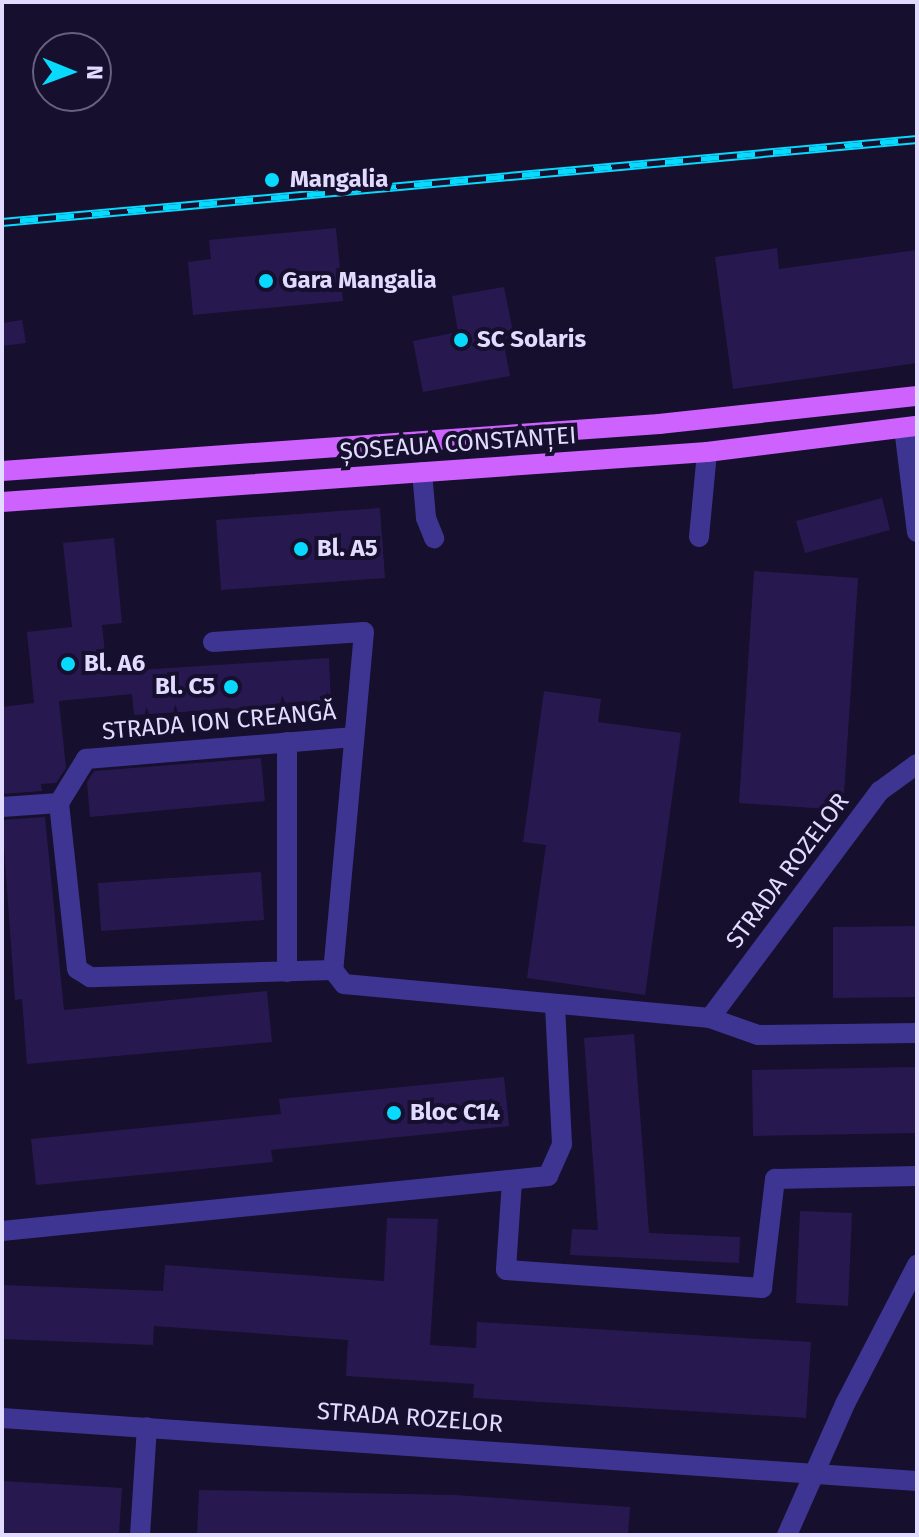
<!DOCTYPE html>
<meta charset="utf-8">
<style>
body{margin:0}
#map{position:relative;width:919px;height:1537px;overflow:hidden;background:#160f2d;font-family:"Fira Sans",sans-serif}
div>[style]{position:absolute}
.building>*{inset:0;background:#271950}
.minor>*{height:20px;margin:-10px;padding:0 10px;transform-origin:10px;border-radius:10px;background:#3d3591}
.major>*{height:20px;margin:-10px;padding:0 10px;transform-origin:10px;border-radius:10px;background:#cd62ff}
.rail>*{height:9px;margin-top:-4.5px;transform-origin:0;background:repeating-linear-gradient(90deg,#160f2d 0 18px,#07d9ff 0 36px);box-sizing:border-box;border-block:2px solid #07d9ff}
.dots>*{width:22px;height:22px;translate:-50% -50%;box-sizing:border-box;border:4px solid #160f2d;border-radius:50%}
span{translate:-50% -50%;white-space:nowrap;text-align:center;line-height:1.15;-webkit-text-stroke:8px #160f2d;paint-order:stroke}
.poi-label{font-size:24px;color:#e1dbff;font-weight:700}
.left{translate:0 -50%;text-align:left}
.right{translate:-100% -50%;text-align:right}
.street-label{font-size:24px;color:#e1dbff}
.frame{position:absolute;inset:0;border:4px solid #e1dbff;pointer-events:none}
.north{position:absolute;left:32px;top:32px;width:80px;height:80px;box-sizing:border-box;background:#160f2d;border:2px solid #676181;border-radius:50%;rotate:91deg;font-size:22px;font-weight:700;line-height:32px;text-align:center;color:#e1dbff}
.north::after{content:'';display:block;margin:auto;width:28px;height:36px;background:#07d9ff;clip-path:polygon(50% 0,100% 100%,50% 72%,0 100%)}
</style>
<div id="map">
<div class="building">
<i style="clip-path:polygon(336px 228px,343px 301px,193px 315px,188px 262px,211px 259px,209px 240px)"></i>
<i style="clip-path:polygon(777px 248px,779px 269px,917px 250px,917px 363px,733px 389px,715px 257px)"></i>
<i style="clip-path:polygon(504px 287px,514px 337px,503px 339px,510px 376px,423px 392px,413px 341px,458px 332px,452px 296px)"></i>
<i style="clip-path:polygon(22px 320px,26px 343px,2px 346px,2px 323px)"></i>
<i style="clip-path:polygon(882px 498px,890px 530px,805px 553px,796px 521px)"></i>
<i style="clip-path:polygon(380px 508px,385px 578px,221px 590px,216px 520px)"></i>
<i style="clip-path:polygon(114px 538px,122px 623px,102px 625px,107px 672px,329px 658px,331px 703px,134px 715px,132px 694px,59px 701px,66px 768px,56px 783px,41px 784px,42px 791px,2px 794px,2px 707px,34px 703px,27px 632px,72px 627px,63px 543px)"></i>
<i style="clip-path:polygon(754px 571px,858px 578px,843px 810px,739px 803px)"></i>
<i style="clip-path:polygon(544px 691px,601px 699px,598px 722px,681px 733px,645px 995px,527px 978px,546px 845px,523px 842px)"></i>
<i style="clip-path:polygon(261px 758px,265px 801px,90px 817px,87px 782px,94px 771px)"></i>
<i style="clip-path:polygon(45px 817px,64px 1010px,267px 991px,272px 1042px,27px 1064px,22px 999px,15px 1000px,2px 820px)"></i>
<i style="clip-path:polygon(261px 872px,264px 920px,101px 931px,98px 883px)"></i>
<i style="clip-path:polygon(917px 926px,917px 997px,833px 998px,833px 927px)"></i>
<i style="clip-path:polygon(634px 1034px,649px 1233px,740px 1237px,739px 1263px,570px 1255px,572px 1229px,598px 1230px,584px 1038px)"></i>
<i style="clip-path:polygon(917px 1067px,917px 1133px,753px 1136px,752px 1070px)"></i>
<i style="clip-path:polygon(504px 1077px,509px 1126px,271px 1150px,273px 1162px,36px 1185px,31px 1139px,281px 1114px,279px 1099px)"></i>
<i style="clip-path:polygon(800px 1211px,852px 1213px,848px 1306px,796px 1303px)"></i>
<i style="clip-path:polygon(387px 1218px,438px 1219px,430px 1345px,476px 1348px,477px 1322px,811px 1342px,806px 1418px,473px 1398px,474px 1384px,346px 1376px,348px 1340px,154px 1326px,153px 1345px,2px 1339px,2px 1285px,163px 1291px,165px 1265px,384px 1281px)"></i>
<i style="clip-path:polygon(2px 1481px,122px 1488px,119px 1535px,2px 1535px)"></i>
<i style="clip-path:polygon(199px 1490px,455px 1495px,630px 1507px,628px 1535px,197px 1535px)"></i>
</div>
<div class="minor">
<i style="left:904px;top:428px;width:105px;rotate:82.9deg"></i>
<i style="left:422px;top:472px;width:46px;rotate:85deg"></i>
<i style="left:426px;top:518px;width:22px;rotate:68deg"></i>
<i style="left:699px;top:537px;width:85px;rotate:-84.6deg"></i>
<i style="left:213px;top:642px;width:151px;rotate:-3.8deg"></i>
<i style="left:364px;top:632px;width:339px;rotate:95.2deg"></i>
<i style="left:333px;top:970px;width:18px;rotate:52deg"></i>
<i style="left:344px;top:984px;width:368px;rotate:5.3deg"></i>
<i style="left:710px;top:1018px;width:51px;rotate:19.5deg"></i>
<i style="left:758px;top:1035px;width:159px;rotate:-0.7deg"></i>
<i style="left:287px;top:742px;width:230px;rotate:90deg"></i>
<i style="left:2px;top:807px;width:57px;rotate:-4deg"></i>
<i style="left:333px;top:970px;width:243px;rotate:178.3deg"></i>
<i style="left:90px;top:977px;width:15px;rotate:-148deg"></i>
<i style="left:77px;top:969px;width:167px;rotate:-96.2deg"></i>
<i style="left:59px;top:803px;width:52px;rotate:-58.5deg"></i>
<i style="left:86px;top:759px;width:269px;rotate:-4.7deg"></i>
<i style="left:710px;top:1018px;width:284px;rotate:-53.2deg"></i>
<i style="left:880px;top:791px;width:46px;rotate:-36.1deg"></i>
<i style="left:512px;top:1181px;width:89px;rotate:93.9deg"></i>
<i style="left:506px;top:1270px;width:257px;rotate:4deg"></i>
<i style="left:762px;top:1288px;width:110px;rotate:-83.2deg"></i>
<i style="left:775px;top:1179px;width:142px;rotate:-1.2deg"></i>
<i style="left:2px;top:1231px;width:549px;rotate:-5.75deg"></i>
<i style="left:548px;top:1176px;width:35px;rotate:-66deg"></i>
<i style="left:562px;top:1144px;width:139px;rotate:-92.9deg"></i>
<i style="left:2px;top:1418px;width:917px;rotate:3.94deg"></i>
<i style="left:140px;top:1535px;width:108px;rotate:-86.3deg"></i>
<i style="left:787px;top:1535px;width:143px;rotate:-66.1deg"></i>
<i style="left:845px;top:1404px;width:157px;rotate:-62.6deg"></i>
</div>
<div class="major">
<i style="left:2px;top:471px;width:659px;rotate:-4.09deg"></i>
<i style="left:659px;top:424px;width:260px;rotate:-6.2deg"></i>
<i style="left:2px;top:502px;width:707px;rotate:-4.06deg"></i>
<i style="left:707px;top:452px;width:212px;rotate:-7.1deg"></i>
</div>
<div class="rail">
<i style="left:2px;top:222px;width:919px;rotate:-5.18deg"></i>
</div>
<div class="dots">
<i style="left:272px;top:180px;background:#07d9ff"></i>
<i style="left:266px;top:281px;background:#07d9ff"></i>
<i style="left:461px;top:340px;background:#07d9ff"></i>
<i style="left:301px;top:549px;background:#07d9ff"></i>
<i style="left:68px;top:664px;background:#07d9ff"></i>
<i style="left:231px;top:687px;background:#07d9ff"></i>
<i style="left:394px;top:1113px;background:#07d9ff"></i>
</div>
<div class="poi-label">
<span class="left" style="left:290px;top:180px">Mangalia</span>
<span class="left" style="left:282px;top:281px">Gara Mangalia</span>
<span class="left" style="left:477px;top:340px">SC Solaris</span>
<span class="left" style="left:317px;top:549px">Bl. A5</span>
<span class="left" style="left:84px;top:664px">Bl. A6</span>
<span class="right" style="left:215px;top:687px">Bl. C5</span>
<span class="left" style="left:410px;top:1113px">Bloc C14</span>
</div>
<div class="street-label">
<span style="left:458px;top:444px;rotate:-4deg">ȘOSEAUA CONSTANȚEI</span>
<span style="left:219px;top:722px;rotate:-5deg">STRADA ION CREANGĂ</span>
<span style="left:788px;top:871px;rotate:-53deg">STRADA ROZELOR</span>
<span style="left:410px;top:1418px;rotate:4deg">STRADA ROZELOR</span>
</div>
<div class="frame"></div>
<div class="north">N</div>
</div>
